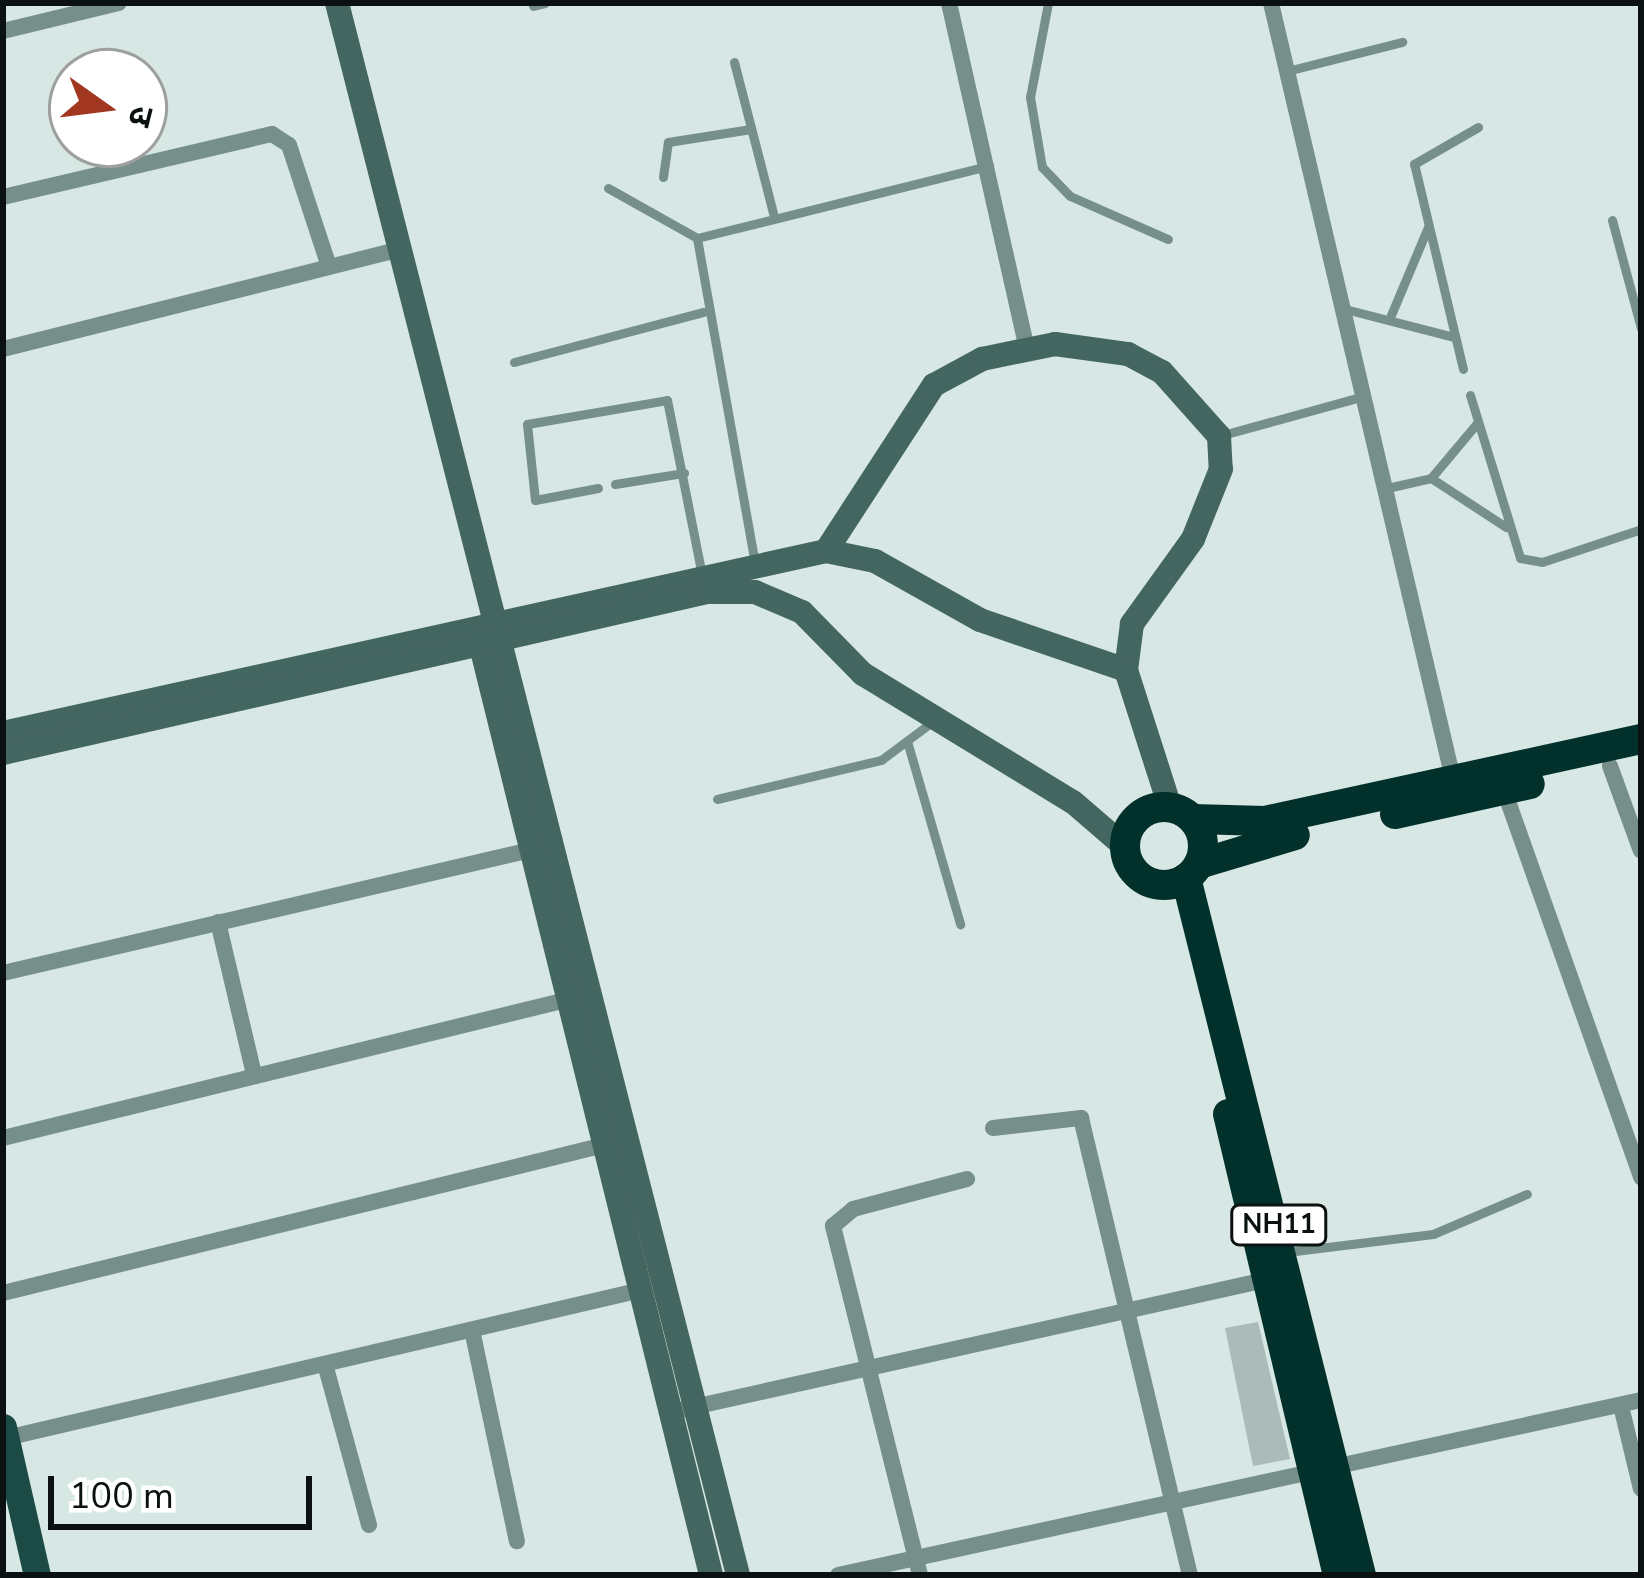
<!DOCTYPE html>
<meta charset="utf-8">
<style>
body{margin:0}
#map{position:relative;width:1644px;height:1578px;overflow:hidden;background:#d6e7e4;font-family:"Nunito Sans","Noto Sans Devanagari",sans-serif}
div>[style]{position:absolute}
.building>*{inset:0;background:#aabbb8}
.lane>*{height:9px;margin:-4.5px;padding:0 4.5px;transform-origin:4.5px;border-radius:4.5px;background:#778f8b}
.street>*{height:16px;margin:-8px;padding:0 8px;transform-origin:8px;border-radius:8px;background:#778f8b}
.secondary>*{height:24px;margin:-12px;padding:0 12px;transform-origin:12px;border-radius:12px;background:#446661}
.primary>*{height:27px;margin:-13.5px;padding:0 13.5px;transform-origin:13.5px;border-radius:13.5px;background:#1c4a44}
.highway>*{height:30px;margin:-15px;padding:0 15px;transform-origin:15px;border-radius:15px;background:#02312b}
.highway>.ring{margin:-15px;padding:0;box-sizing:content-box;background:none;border:30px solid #02312b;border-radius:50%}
span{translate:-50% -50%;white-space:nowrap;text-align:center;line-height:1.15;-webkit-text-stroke:9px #fff;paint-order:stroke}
.shield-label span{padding:3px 9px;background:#fff;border:3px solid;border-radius:9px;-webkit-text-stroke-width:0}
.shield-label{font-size:27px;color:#0b1110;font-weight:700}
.frame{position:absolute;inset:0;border:6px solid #0b1110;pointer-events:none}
.north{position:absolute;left:48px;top:48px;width:120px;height:120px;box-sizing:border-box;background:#fff;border:3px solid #9da09f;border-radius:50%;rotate:104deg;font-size:33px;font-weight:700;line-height:48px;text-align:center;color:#0b1110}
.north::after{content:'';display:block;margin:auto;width:42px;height:54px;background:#a13721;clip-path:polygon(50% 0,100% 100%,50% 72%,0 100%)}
.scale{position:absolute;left:48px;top:1476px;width:264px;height:54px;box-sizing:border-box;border:6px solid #0b1110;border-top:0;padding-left:15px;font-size:36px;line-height:42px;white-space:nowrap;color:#0b1110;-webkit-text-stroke:9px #fff;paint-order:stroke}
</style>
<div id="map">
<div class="building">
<i style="clip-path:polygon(1258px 1322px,1290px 1459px,1253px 1466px,1225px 1328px)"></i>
</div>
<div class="lane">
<i style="left:1048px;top:3px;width:96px;rotate:100.8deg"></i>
<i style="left:1030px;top:97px;width:71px;rotate:80.3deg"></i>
<i style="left:1042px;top:167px;width:40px;rotate:46deg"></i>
<i style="left:1070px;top:196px;width:107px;rotate:23.7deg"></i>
<i style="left:533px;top:6px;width:12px;rotate:-14deg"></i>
<i style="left:734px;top:62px;width:156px;rotate:75.5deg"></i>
<i style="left:1287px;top:71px;width:119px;rotate:-14.2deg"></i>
<i style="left:663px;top:177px;width:35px;rotate:-82deg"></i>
<i style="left:668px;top:142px;width:84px;rotate:-8.9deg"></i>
<i style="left:608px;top:188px;width:102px;rotate:29.3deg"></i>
<i style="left:1612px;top:220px;width:112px;rotate:75deg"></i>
<i style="left:1345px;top:309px;width:113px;rotate:14.4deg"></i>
<i style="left:1391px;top:315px;width:95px;rotate:-67.2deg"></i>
<i style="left:514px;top:362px;width:196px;rotate:-14.8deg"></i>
<i style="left:1463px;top:369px;width:211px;rotate:-103.4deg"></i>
<i style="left:1414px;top:164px;width:74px;rotate:-30deg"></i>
<i style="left:1470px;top:395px;width:170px;rotate:72.9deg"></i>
<i style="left:1520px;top:558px;width:22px;rotate:10deg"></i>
<i style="left:1542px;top:562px;width:104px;rotate:-18.4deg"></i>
<i style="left:1219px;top:436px;width:150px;rotate:-15.4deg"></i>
<i style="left:1431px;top:478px;width:90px;rotate:33.2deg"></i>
<i style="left:615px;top:484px;width:70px;rotate:-9.1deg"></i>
<i style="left:598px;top:488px;width:64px;rotate:169.2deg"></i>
<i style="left:535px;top:500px;width:76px;rotate:-96deg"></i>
<i style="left:527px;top:424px;width:142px;rotate:-9.7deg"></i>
<i style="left:667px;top:400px;width:178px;rotate:78.7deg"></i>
<i style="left:1387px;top:488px;width:45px;rotate:-12.8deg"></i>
<i style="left:1431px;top:478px;width:72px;rotate:-50.1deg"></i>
<i style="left:755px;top:564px;width:331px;rotate:-100.1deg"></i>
<i style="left:697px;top:238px;width:301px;rotate:-13.9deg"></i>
<i style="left:907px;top:741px;width:191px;rotate:73.8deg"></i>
<i style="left:717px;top:799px;width:169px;rotate:-13.4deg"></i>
<i style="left:881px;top:760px;width:64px;rotate:-36.7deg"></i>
<i style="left:1287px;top:1252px;width:147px;rotate:-7deg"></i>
<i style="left:1433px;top:1234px;width:102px;rotate:-23.1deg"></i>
</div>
<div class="street">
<i style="left:949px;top:3px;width:355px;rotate:77.3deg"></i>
<i style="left:1271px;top:3px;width:797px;rotate:76.8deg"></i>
<i style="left:3px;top:31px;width:119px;rotate:-13.6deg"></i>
<i style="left:3px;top:197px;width:276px;rotate:-13.2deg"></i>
<i style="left:272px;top:134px;width:20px;rotate:33deg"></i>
<i style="left:289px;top:145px;width:128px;rotate:71.8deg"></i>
<i style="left:3px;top:349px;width:406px;rotate:-14.1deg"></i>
<i style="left:1610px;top:766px;width:90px;rotate:70deg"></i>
<i style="left:1504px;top:790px;width:411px;rotate:70.5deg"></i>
<i style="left:218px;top:922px;width:156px;rotate:76.7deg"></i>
<i style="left:3px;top:973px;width:546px;rotate:-13.12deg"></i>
<i style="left:993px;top:1128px;width:89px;rotate:-6.5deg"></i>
<i style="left:1081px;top:1118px;width:470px;rotate:76.6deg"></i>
<i style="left:3px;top:1138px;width:584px;rotate:-13.77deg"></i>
<i style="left:3px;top:1293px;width:619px;rotate:-13.83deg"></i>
<i style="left:472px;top:1330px;width:216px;rotate:78deg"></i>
<i style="left:325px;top:1364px;width:167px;rotate:74.7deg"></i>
<i style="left:1621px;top:1406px;width:85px;rotate:76.5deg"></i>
<i style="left:671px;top:1412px;width:618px;rotate:-12.53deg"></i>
<i style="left:6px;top:1438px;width:652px;rotate:-13.12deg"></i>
<i style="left:838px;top:1575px;width:822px;rotate:-12.29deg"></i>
<i style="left:920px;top:1575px;width:360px;rotate:-104deg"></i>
<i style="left:833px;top:1226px;width:26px;rotate:-40deg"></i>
<i style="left:853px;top:1209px;width:118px;rotate:-14.7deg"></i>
</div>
<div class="secondary">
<i style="left:337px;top:3px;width:1622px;rotate:75.69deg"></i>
<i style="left:826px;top:551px;width:198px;rotate:-57deg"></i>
<i style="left:934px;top:385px;width:55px;rotate:-28.4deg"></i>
<i style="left:982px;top:359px;width:75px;rotate:-11.6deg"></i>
<i style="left:1055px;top:344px;width:74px;rotate:7.8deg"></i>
<i style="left:1128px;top:354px;width:38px;rotate:28deg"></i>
<i style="left:1162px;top:372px;width:86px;rotate:48.3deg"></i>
<i style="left:1219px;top:436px;width:33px;rotate:87deg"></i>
<i style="left:1221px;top:469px;width:75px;rotate:111.8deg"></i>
<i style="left:1193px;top:539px;width:105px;rotate:125.7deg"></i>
<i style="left:1132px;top:624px;width:46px;rotate:97.4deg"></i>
<i style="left:478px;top:634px;width:969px;rotate:76.09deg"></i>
<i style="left:3px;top:733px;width:843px;rotate:-12.47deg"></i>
<i style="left:826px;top:551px;width:50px;rotate:11.5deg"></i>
<i style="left:875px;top:561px;width:120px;rotate:29.3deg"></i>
<i style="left:980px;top:620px;width:154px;rotate:18.9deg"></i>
<i style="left:1126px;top:670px;width:144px;rotate:72.2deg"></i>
<i style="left:3px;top:753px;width:722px;rotate:-12.88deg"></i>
<i style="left:707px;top:592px;width:48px"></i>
<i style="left:755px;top:592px;width:51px;rotate:23.1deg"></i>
<i style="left:802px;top:612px;width:87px;rotate:45.5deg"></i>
<i style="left:863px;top:674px;width:246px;rotate:31.4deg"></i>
<i style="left:1073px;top:802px;width:67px;rotate:40.8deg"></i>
</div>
<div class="primary">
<i style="left:3px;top:1427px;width:152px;rotate:77.1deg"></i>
</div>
<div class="highway">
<i class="ring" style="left:1125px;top:807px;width:48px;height:48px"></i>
<i style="left:1395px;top:814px;width:138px;rotate:-12.5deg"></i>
<i style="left:1193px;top:819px;width:72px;rotate:1.6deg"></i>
<i style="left:1265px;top:821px;width:385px;rotate:-12.3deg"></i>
<i style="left:1199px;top:864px;width:100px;rotate:-16.8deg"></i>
<i style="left:1186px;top:878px;width:719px;rotate:75.91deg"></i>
<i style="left:1228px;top:1114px;width:474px;rotate:76.6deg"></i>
</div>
<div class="shield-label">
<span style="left:1279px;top:1225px">NH11</span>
</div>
<div class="frame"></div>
<div class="north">उ</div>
<div class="scale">100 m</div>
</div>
